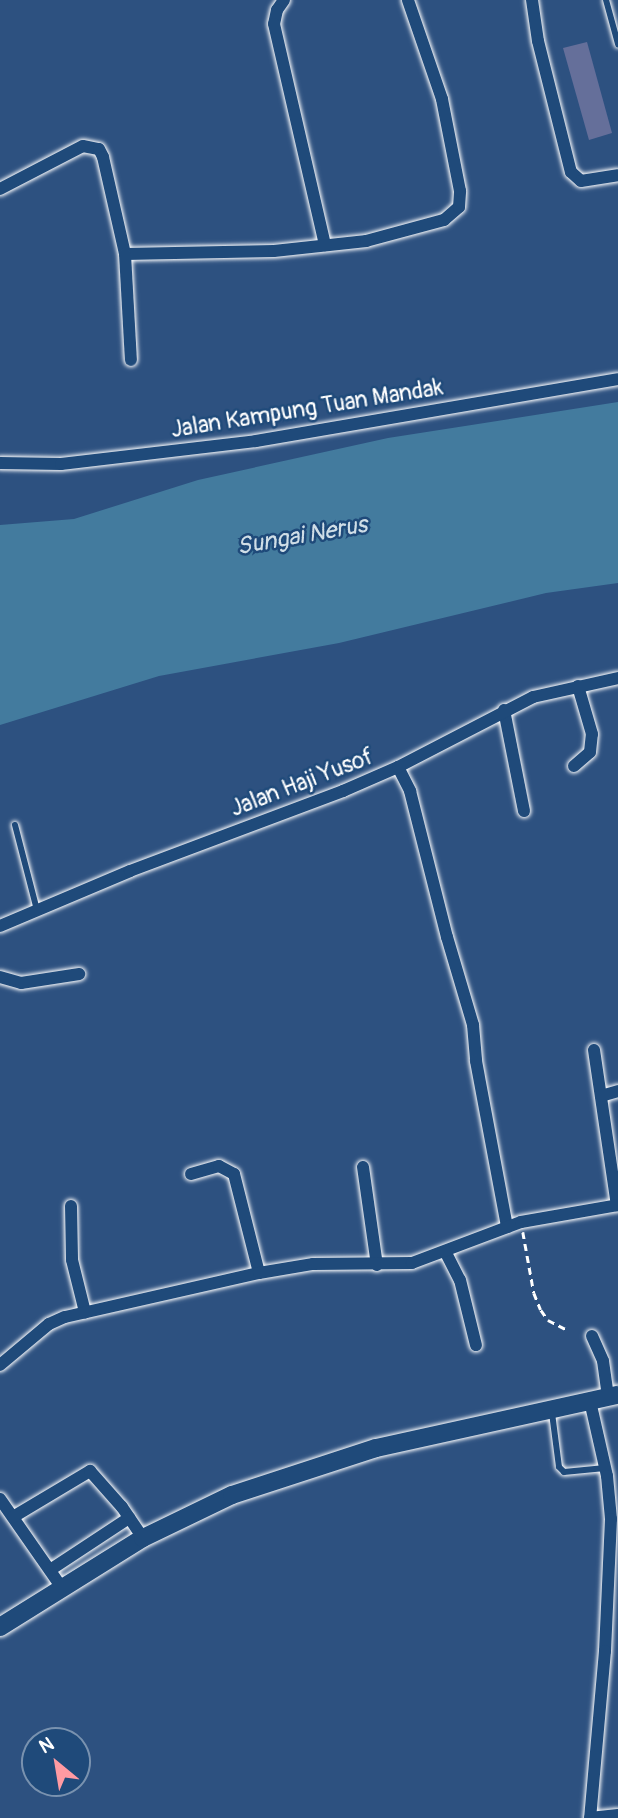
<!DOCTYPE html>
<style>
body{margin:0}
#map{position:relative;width:618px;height:1818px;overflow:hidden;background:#2d5180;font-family:Pangolin,sans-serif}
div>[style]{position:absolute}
.water>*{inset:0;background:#437b9e}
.building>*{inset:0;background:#656f9a}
.path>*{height:2.5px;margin-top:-1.25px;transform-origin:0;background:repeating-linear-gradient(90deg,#fff 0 7px,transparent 0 12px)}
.roads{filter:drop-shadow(0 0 2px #fff) drop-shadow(0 0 2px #fff)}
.service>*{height:6px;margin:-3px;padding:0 3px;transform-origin:3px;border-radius:3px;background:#1f4a7a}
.minor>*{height:12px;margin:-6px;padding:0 6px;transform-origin:6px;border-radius:6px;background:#1f4a7a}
.secondary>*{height:18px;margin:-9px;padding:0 9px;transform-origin:9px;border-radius:9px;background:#1f4a7a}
span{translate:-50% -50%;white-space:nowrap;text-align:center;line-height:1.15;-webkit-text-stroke:5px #1f4a7a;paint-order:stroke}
.street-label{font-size:23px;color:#fff}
.water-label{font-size:24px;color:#d0dee7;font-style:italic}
.north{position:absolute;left:21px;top:1727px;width:70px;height:70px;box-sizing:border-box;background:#1f4a7a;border:2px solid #7992af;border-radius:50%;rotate:330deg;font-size:19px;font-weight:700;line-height:28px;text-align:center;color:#fff}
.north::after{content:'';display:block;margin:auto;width:24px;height:32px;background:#ff9aa2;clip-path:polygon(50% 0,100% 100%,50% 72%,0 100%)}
</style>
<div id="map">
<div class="water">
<i style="clip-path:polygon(618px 402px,618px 583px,546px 593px,339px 643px,159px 676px,0 725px,0 525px,74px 519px,198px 480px,388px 438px)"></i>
</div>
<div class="building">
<i style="clip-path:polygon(587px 42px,612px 133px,589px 140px,563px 48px)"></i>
</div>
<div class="path">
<i style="left:523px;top:1232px;width:62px;rotate:79.8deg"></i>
<i style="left:534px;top:1293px;width:18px;rotate:68deg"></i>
<i style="left:541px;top:1310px;width:12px;rotate:55deg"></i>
<i style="left:548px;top:1320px;width:20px;rotate:27deg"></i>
</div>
<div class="roads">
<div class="service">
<i style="left:606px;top:0;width:46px;rotate:74.7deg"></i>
<i style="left:15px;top:825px;width:88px;rotate:75.5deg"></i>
<i style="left:552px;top:1413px;width:54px;rotate:82.6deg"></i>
<i style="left:559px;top:1467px;width:7px;rotate:45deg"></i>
<i style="left:564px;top:1472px;width:41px;rotate:-5.6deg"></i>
</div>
<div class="minor">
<i style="left:284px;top:0;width:12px;rotate:125deg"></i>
<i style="left:277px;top:10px;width:14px;rotate:102deg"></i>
<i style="left:274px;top:24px;width:227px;rotate:77deg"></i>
<i style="left:532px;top:0;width:41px;rotate:81.7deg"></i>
<i style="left:538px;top:41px;width:135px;rotate:75.9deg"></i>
<i style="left:571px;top:172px;width:13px;rotate:42deg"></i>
<i style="left:581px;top:181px;width:37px;rotate:-9deg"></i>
<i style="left:0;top:189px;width:93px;rotate:-27.4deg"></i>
<i style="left:83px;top:146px;width:16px;rotate:11deg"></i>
<i style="left:99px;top:149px;width:9px;rotate:63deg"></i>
<i style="left:103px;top:157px;width:99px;rotate:77.2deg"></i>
<i style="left:125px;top:254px;width:149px;rotate:-1.2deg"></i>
<i style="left:274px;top:251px;width:93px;rotate:-6.2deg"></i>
<i style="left:366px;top:241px;width:81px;rotate:-15.1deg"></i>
<i style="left:444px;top:220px;width:20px;rotate:-41deg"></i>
<i style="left:459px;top:207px;width:16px;rotate:-86deg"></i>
<i style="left:460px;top:191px;width:94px;rotate:-101.1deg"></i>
<i style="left:442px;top:99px;width:105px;rotate:-109deg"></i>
<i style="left:125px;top:254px;width:106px;rotate:86.8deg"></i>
<i style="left:0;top:463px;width:61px;rotate:0.9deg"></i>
<i style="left:61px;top:464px;width:196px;rotate:-6.7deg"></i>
<i style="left:256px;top:441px;width:367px;rotate:-9.7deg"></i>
<i style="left:504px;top:710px;width:103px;rotate:78.8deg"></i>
<i style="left:574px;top:766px;width:21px;rotate:-41deg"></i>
<i style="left:590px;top:752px;width:18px;rotate:-84deg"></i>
<i style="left:592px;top:734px;width:50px;rotate:-106.3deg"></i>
<i style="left:398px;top:767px;width:27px;rotate:63deg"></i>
<i style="left:410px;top:791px;width:151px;rotate:75.8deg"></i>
<i style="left:447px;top:937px;width:92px;rotate:73.5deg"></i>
<i style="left:473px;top:1025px;width:36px;rotate:85deg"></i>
<i style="left:476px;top:1061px;width:169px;rotate:79.4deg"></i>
<i style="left:0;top:926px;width:141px;rotate:-22.9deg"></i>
<i style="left:130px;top:871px;width:228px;rotate:-20.6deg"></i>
<i style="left:343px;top:791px;width:60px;rotate:-23.6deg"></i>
<i style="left:398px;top:767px;width:152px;rotate:-27.4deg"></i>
<i style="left:533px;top:697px;width:87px;rotate:-12.6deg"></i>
<i style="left:0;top:977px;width:22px;rotate:16deg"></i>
<i style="left:21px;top:983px;width:59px;rotate:-8.8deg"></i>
<i style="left:594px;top:1050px;width:157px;rotate:81.6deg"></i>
<i style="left:601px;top:1096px;width:18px;rotate:-16deg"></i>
<i style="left:363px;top:1167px;width:99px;rotate:81.9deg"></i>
<i style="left:191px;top:1174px;width:29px;rotate:-16deg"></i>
<i style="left:219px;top:1166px;width:17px;rotate:28deg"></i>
<i style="left:234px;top:1174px;width:102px;rotate:75.8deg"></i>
<i style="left:71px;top:1206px;width:54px;rotate:88.9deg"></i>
<i style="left:72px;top:1260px;width:54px;rotate:76deg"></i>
<i style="left:446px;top:1253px;width:30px;rotate:63deg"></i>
<i style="left:460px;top:1280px;width:67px;rotate:76.2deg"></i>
<i style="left:592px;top:1336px;width:27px;rotate:66deg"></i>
<i style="left:603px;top:1361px;width:36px;rotate:82deg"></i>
<i style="left:0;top:1365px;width:64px;rotate:-39.9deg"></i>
<i style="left:49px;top:1324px;width:17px;rotate:-24deg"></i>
<i style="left:65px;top:1317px;width:199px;rotate:-12.8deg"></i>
<i style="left:259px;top:1273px;width:55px;rotate:-9.5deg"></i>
<i style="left:313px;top:1264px;width:99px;rotate:-0.6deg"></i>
<i style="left:412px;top:1263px;width:116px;rotate:-20.6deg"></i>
<i style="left:521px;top:1222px;width:98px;rotate:-9.9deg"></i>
<i style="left:590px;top:1401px;width:77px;rotate:77.2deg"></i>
<i style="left:607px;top:1476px;width:43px;rotate:84.7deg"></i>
<i style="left:611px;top:1519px;width:132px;rotate:92.6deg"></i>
<i style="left:605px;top:1651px;width:168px;rotate:95.1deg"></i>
<i style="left:0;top:1499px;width:108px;rotate:55.1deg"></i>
<i style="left:13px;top:1517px;width:90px;rotate:-30.9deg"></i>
<i style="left:90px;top:1471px;width:48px;rotate:48.4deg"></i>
<i style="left:122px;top:1507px;width:37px;rotate:56deg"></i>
<i style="left:50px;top:1570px;width:95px;rotate:-33.4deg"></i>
<i style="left:590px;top:1818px;width:28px;rotate:-6deg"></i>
</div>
<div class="secondary">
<i style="left:0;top:1627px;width:168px;rotate:-31.9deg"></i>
<i style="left:143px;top:1538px;width:99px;rotate:-25.8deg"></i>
<i style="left:232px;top:1495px;width:151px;rotate:-18.1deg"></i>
<i style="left:376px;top:1448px;width:248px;rotate:-12.4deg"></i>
</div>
</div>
<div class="street-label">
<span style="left:307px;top:409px;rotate:-9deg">Jalan Kampung Tuan Mandak</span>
<span style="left:302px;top:783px;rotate:-21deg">Jalan Haji Yusof</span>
</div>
<div class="water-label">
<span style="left:302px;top:536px;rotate:-10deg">Sungai Nerus</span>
</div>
<div class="north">N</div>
</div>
